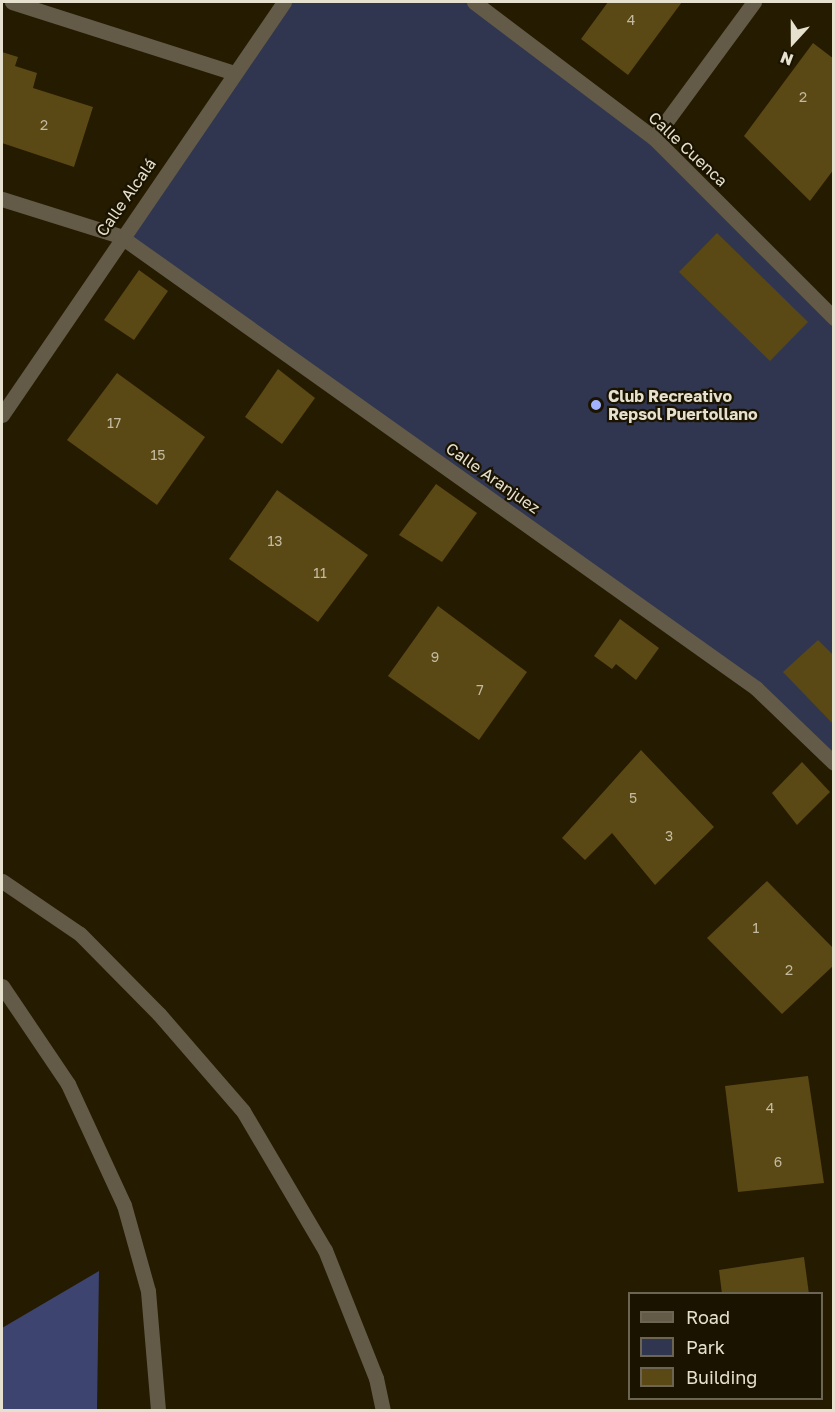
<!DOCTYPE html>
<meta charset="utf-8">
<style>
body{margin:0}
#map{position:relative;width:835px;height:1412px;overflow:hidden;background:#251b00;font-family:"Golos Text",sans-serif}
div>[style]{position:absolute}
.green>*{inset:0;background:#313650}
.forest>*{inset:0;background:#3c446f}
.building>*{inset:0;background:#5a4914}
.minor>*{height:15px;margin:-7.5px;padding:0 7.5px;transform-origin:7.5px;border-radius:7.5px;background:#635b47}
.tertiary>*{height:15px;margin:-7.5px;padding:0 7.5px;transform-origin:7.5px;border-radius:7.5px;background:#635b47}
.dots>*{width:16px;height:16px;translate:-50% -50%;box-sizing:border-box;border:3px solid #1a1300;border-radius:50%}
span{translate:-50% -50%;white-space:nowrap;text-align:center;line-height:1.15;-webkit-text-stroke:4.5px #1a1300;paint-order:stroke}
.number-label{font-size:14px;color:#c3baa0}
.number-label span{-webkit-text-stroke-width:0}
.street-label{font-size:16px;color:#e6e0cf}
.poi-label{font-size:16px;color:#e6e0cf;font-weight:700}
.left{translate:0 -50%;text-align:left}
.frame{position:absolute;inset:0;border:3px solid #e6e0cf;pointer-events:none}
.legend{position:absolute;left:628px;top:1292px;width:195px;height:108px;box-sizing:border-box;background:#1a1300;border:2px solid #6c6553;margin:0;padding:8px 10px;list-style:none;font-size:18px;color:#e6e0cf}
.legend li{display:flex;align-items:center;gap:12px;height:30px}
.legend b{width:30px;border:2px solid #6c6553}
.north{position:absolute;left:763px;top:12px;width:60px;height:60px;-webkit-text-stroke:4px #1a1300;paint-order:stroke;rotate:201deg;font-size:16px;font-weight:700;line-height:24px;text-align:center;color:#e6e0cf}
.north::after{content:'';display:block;margin:auto;width:21px;height:27px;background:#e6e0cf;clip-path:polygon(50% 0,100% 100%,50% 72%,0 100%)}
</style>
<div id="map">
<div class="green">
<i style="clip-path:polygon(284px 2px,474px 2px,654px 138px,833px 318px,833px 763px,756px 688px,120px 236px)"></i>
</div>
<div class="forest">
<i style="clip-path:polygon(99px 1271px,97px 1410px,2px 1410px,2px 1328px)"></i>
</div>
<div class="building">
<i style="clip-path:polygon(608px 2px,682px 2px,628px 75px,581px 39px)"></i>
<i style="clip-path:polygon(813px 43px,834px 59px,834px 169px,810px 201px,744px 136px)"></i>
<i style="clip-path:polygon(2px 52px,18px 57px,15px 66px,37px 73px,33px 88px,93px 107px,74px 167px,2px 143px)"></i>
<i style="clip-path:polygon(717px 233px,808px 322px,770px 361px,679px 272px)"></i>
<i style="clip-path:polygon(139px 270px,168px 291px,134px 340px,104px 320px)"></i>
<i style="clip-path:polygon(278px 369px,315px 398px,282px 444px,245px 417px)"></i>
<i style="clip-path:polygon(117px 373px,205px 437px,157px 505px,67px 440px)"></i>
<i style="clip-path:polygon(436px 484px,477px 513px,442px 562px,399px 535px)"></i>
<i style="clip-path:polygon(277px 490px,368px 555px,318px 622px,229px 559px)"></i>
<i style="clip-path:polygon(438px 606px,527px 672px,479px 740px,388px 676px)"></i>
<i style="clip-path:polygon(620px 619px,659px 648px,636px 680px,616px 664px,612px 669px,594px 656px)"></i>
<i style="clip-path:polygon(818px 640px,834px 656px,834px 725px,783px 672px)"></i>
<i style="clip-path:polygon(641px 750px,714px 827px,655px 885px,612px 833px,585px 860px,562px 838px)"></i>
<i style="clip-path:polygon(802px 762px,830px 792px,797px 825px,772px 793px)"></i>
<i style="clip-path:polygon(767px 881px,834px 949px,834px 965px,782px 1014px,707px 938px)"></i>
<i style="clip-path:polygon(808px 1076px,824px 1183px,738px 1192px,725px 1086px)"></i>
<i style="clip-path:polygon(804px 1257px,809px 1294px,722px 1294px,719px 1270px)"></i>
</div>
<div class="minor">
<i style="left:12px;top:2px;width:233px;rotate:17.7deg"></i>
<i style="left:474px;top:2px;width:226px;rotate:37.1deg"></i>
<i style="left:654px;top:138px;width:255px;rotate:45deg"></i>
<i style="left:654px;top:138px;width:169px;rotate:-53.7deg"></i>
<i style="left:2px;top:199px;width:124px;rotate:17.4deg"></i>
<i style="left:120px;top:236px;width:780px;rotate:35.4deg"></i>
<i style="left:756px;top:688px;width:108px;rotate:43.9deg"></i>
<i style="left:2px;top:415px;width:500px;rotate:-55.67deg"></i>
</div>
<div class="tertiary">
<i style="left:2px;top:881px;width:94px;rotate:34.2deg"></i>
<i style="left:80px;top:934px;width:112px;rotate:45.4deg"></i>
<i style="left:159px;top:1014px;width:128px;rotate:49.1deg"></i>
<i style="left:243px;top:1111px;width:161px;rotate:59.5deg"></i>
<i style="left:325px;top:1250px;width:138px;rotate:68.3deg"></i>
<i style="left:376px;top:1378px;width:33px;rotate:78deg"></i>
<i style="left:2px;top:986px;width:118px;rotate:56deg"></i>
<i style="left:68px;top:1084px;width:133px;rotate:65.2deg"></i>
<i style="left:124px;top:1205px;width:89px;rotate:74.4deg"></i>
<i style="left:148px;top:1291px;width:119px;rotate:85.2deg"></i>
</div>
<div class="dots">
<i style="left:596px;top:405px;background:#a3b2fd"></i>
</div>
<div class="number-label">
<span style="left:631px;top:20px">4</span>
<span style="left:803px;top:97px">2</span>
<span style="left:44px;top:125px">2</span>
<span style="left:114px;top:423px">17</span>
<span style="left:158px;top:455px">15</span>
<span style="left:275px;top:541px">13</span>
<span style="left:320px;top:573px">11</span>
<span style="left:435px;top:657px">9</span>
<span style="left:480px;top:690px">7</span>
<span style="left:633px;top:798px">5</span>
<span style="left:669px;top:836px">3</span>
<span style="left:756px;top:928px">1</span>
<span style="left:789px;top:970px">2</span>
<span style="left:770px;top:1108px">4</span>
<span style="left:778px;top:1162px">6</span>
</div>
<div class="street-label">
<span style="left:688px;top:149px;rotate:43deg">Calle Cuenca</span>
<span style="left:126px;top:197px;rotate:-55deg">Calle Alcalá</span>
<span style="left:493px;top:478px;rotate:35deg">Calle Aranjuez</span>
</div>
<div class="poi-label">
<span class="left" style="left:608px;top:405px">Club Recreativo<br>Repsol Puertollano</span>
</div>
<div class="frame"></div>
<ul class="legend">
<li><b style="height:8px;background:#635b47"></b>Road</li>
<li><b style="height:16px;background:#313650"></b>Park</li>
<li><b style="height:16px;background:#5a4914"></b>Building</li>
</ul>
<div class="north">N</div>
</div>
